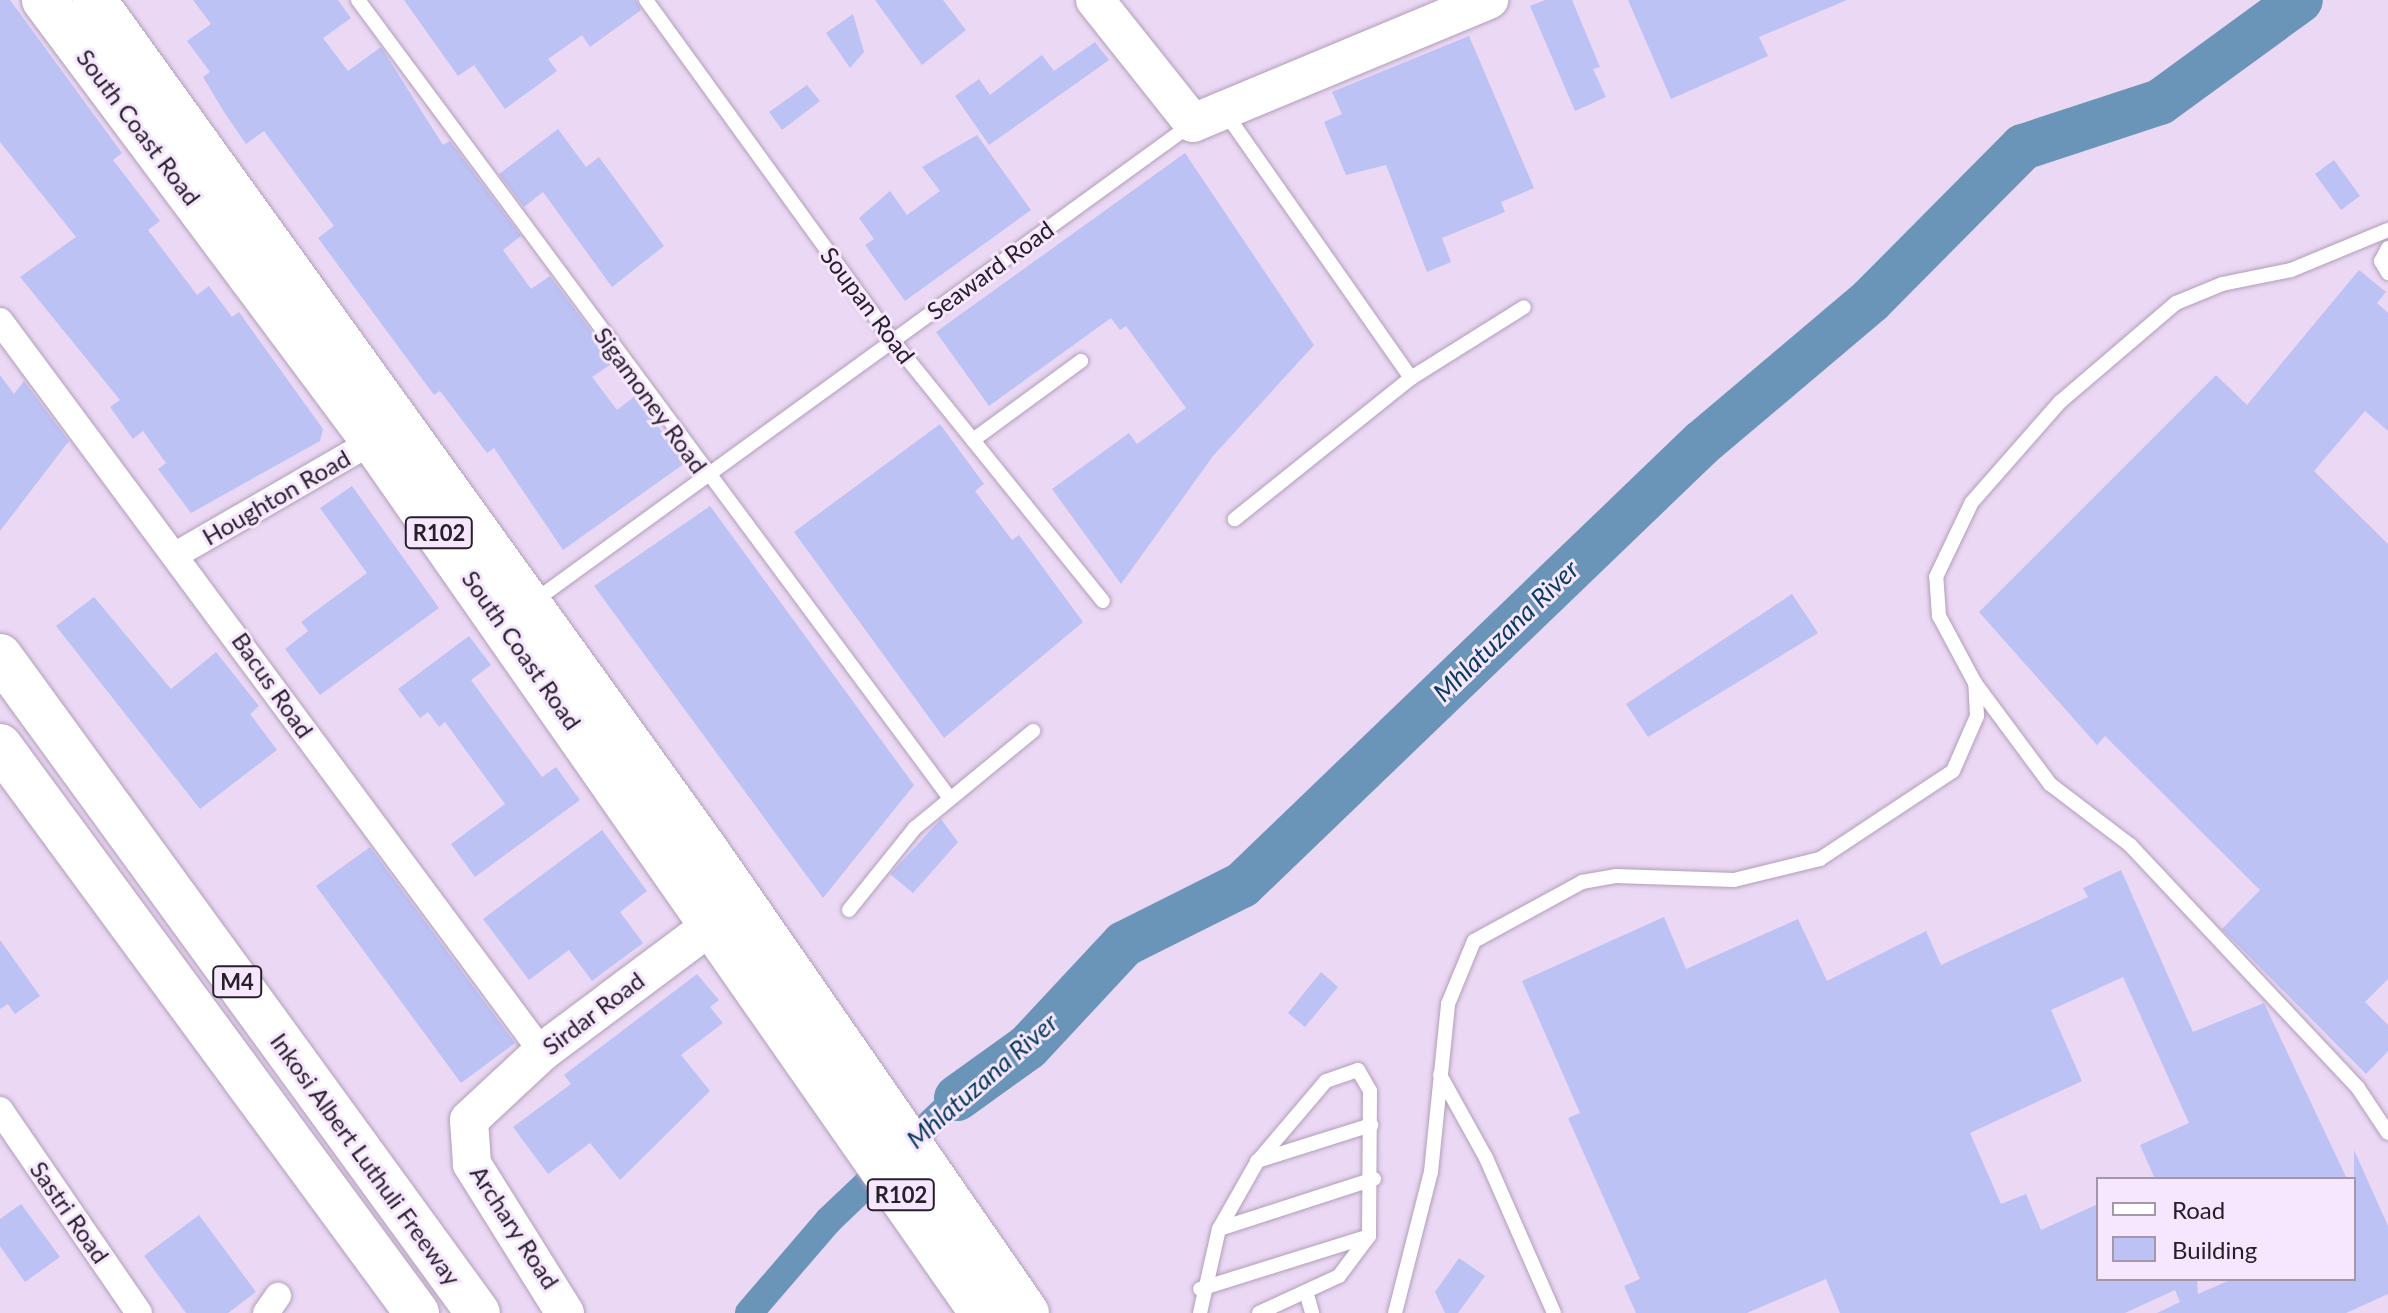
<!DOCTYPE html>
<style>
body{margin:0}
#map{position:relative;width:2388px;height:1313px;overflow:hidden;background:#ebd8f4;font-family:Lato,sans-serif}
div>[style]{position:absolute}
.canal>*{height:28px;margin:-14px;padding:0 14px;transform-origin:14px;border-radius:14px;background:#6b94b9}
.river>*{height:46px;margin:-23px;padding:0 23px;transform-origin:23px;border-radius:23px;background:#6b94b9}
.building>*{inset:0;background:#bdc2f4}
.roads{filter:drop-shadow(0 0 2px #b19fba) drop-shadow(0 0 2px #b19fba)}
.lane>*{height:14px;margin:-7px;padding:0 7px;transform-origin:7px;border-radius:7px;background:#fff}
.street>*{height:26px;margin:-13px;padding:0 13px;transform-origin:13px;border-radius:13px;background:#fff}
.secondary>*{height:38px;margin:-19px;padding:0 19px;transform-origin:19px;border-radius:19px;background:#fff}
.highway>*{height:44px;margin:-22px;padding:0 22px;transform-origin:22px;border-radius:22px;background:#fff}
span{translate:-50% -50%;white-space:nowrap;text-align:center;line-height:1.15;-webkit-text-stroke:6px #f6e7fe;paint-order:stroke}
.shield-label span{padding:2px 6px;background:#f6e7fe;border:2px solid;border-radius:6px;-webkit-text-stroke-width:0}
.shield-label{font-size:22px;color:#27202a;font-weight:700}
.street-label{font-size:24px;color:#27202a}
.water-label{font-size:26px;color:#093c60;font-style:italic}
.legend{position:absolute;left:2096px;top:1177px;width:260px;height:104px;box-sizing:border-box;background:#f6e7fe;border:2px solid #a397a9;margin:0;padding:10px 14px;list-style:none;font-size:24px;color:#27202a}
.legend li{display:flex;align-items:center;gap:16px;height:40px}
.legend b{width:40px;border:2px solid #a397a9}
</style>
<div id="map">
<div class="canal">
<i style="left:749px;top:1313px;width:123px;rotate:-49.3deg"></i>
<i style="left:829px;top:1220px;width:177px;rotate:-43.6deg"></i>
</div>
<div class="river">
<i style="left:957px;top:1098px;width:87px;rotate:-35.7deg"></i>
<i style="left:1028px;top:1047px;width:141px;rotate:-47deg"></i>
<i style="left:1124px;top:944px;width:132px;rotate:-26.6deg"></i>
<i style="left:1242px;top:885px;width:638px;rotate:-43.86deg"></i>
<i style="left:1702px;top:443px;width:221px;rotate:-40.2deg"></i>
<i style="left:1871px;top:300px;width:216px;rotate:-45.2deg"></i>
<i style="left:2023px;top:147px;width:144px;rotate:-18.2deg"></i>
<i style="left:2160px;top:102px;width:173px;rotate:-36.1deg"></i>
</div>
<div class="building">
<i style="clip-path:polygon(0 0,10px 0,122px 153px,113px 160px,160px 221px,148px 230px,197px 295px,209px 286px,232px 317px,239px 312px,323px 429px,320px 441px,191px 513px,158px 469px,166px 463px,143px 431px,133px 439px,110px 407px,120px 400px,20px 277px,76px 237px,0 142px)"></i>
<i style="clip-path:polygon(193px 0,338px 0,351px 18px,323px 38px,348px 71px,381px 47px,443px 145px,450px 141px,521px 236px,503px 250px,531px 289px,550px 276px,614px 362px,592px 377px,617px 410px,635px 396px,685px 463px,563px 550px,494px 448px,487px 453px,440px 391px,434px 395px,318px 238px,334px 226px,264px 131px,246px 144px,224px 112px,203px 77px,210px 72px,187px 41px,211px 24px)"></i>
<i style="clip-path:polygon(404px 0,636px 0,641px 10px,590px 47px,582px 35px,548px 59px,557px 71px,505px 109px,474px 65px,458px 76px)"></i>
<i style="clip-path:polygon(875px 0,943px 0,966px 30px,922px 65px)"></i>
<i style="clip-path:polygon(1545px 0,1572px 0,1600px 67px,1593px 69px,1606px 97px,1575px 111px,1530px 6px)"></i>
<i style="clip-path:polygon(1628px 0,1847px 0,1759px 37px,1768px 56px,1671px 99px)"></i>
<i style="clip-path:polygon(853px 14px,864px 52px,850px 68px,826px 33px)"></i>
<i style="clip-path:polygon(1469px 36px,1534px 188px,1501px 202px,1505px 212px,1442px 238px,1451px 262px,1427px 272px,1386px 165px,1346px 175px,1324px 122px,1342px 114px,1332px 92px)"></i>
<i style="clip-path:polygon(1095px 42px,1109px 60px,989px 145px,955px 96px,979px 79px,990px 95px,1042px 55px,1054px 71px)"></i>
<i style="clip-path:polygon(807px 85px,820px 101px,782px 130px,769px 112px)"></i>
<i style="clip-path:polygon(558px 129px,586px 167px,599px 157px,664px 246px,612px 287px,543px 192px,524px 207px,499px 174px)"></i>
<i style="clip-path:polygon(977px 135px,1031px 210px,905px 301px,865px 245px,874px 239px,859px 218px,890px 191px,907px 215px,940px 191px,922px 167px)"></i>
<i style="clip-path:polygon(1185px 153px,1314px 345px,1213px 456px,1121px 584px,1052px 489px,1129px 433px,1137px 444px,1186px 408px,1126px 326px,1120px 330px,1111px 318px,989px 406px,936px 332px)"></i>
<i style="clip-path:polygon(2334px 160px,2360px 196px,2341px 210px,2315px 174px)"></i>
<i style="clip-path:polygon(2359px 270px,2386px 292px,2377px 303px,2388px 313px,2388px 431px,2365px 411px,2314px 471px,2388px 544px,2388px 979px,2365px 1002px,2388px 1025px,2388px 1051px,2366px 1074px,2222px 929px,2260px 890px,2105px 736px,2097px 745px,1979px 612px,2216px 375px,2247px 405px)"></i>
<i style="clip-path:polygon(0 375px,14px 394px,24px 381px,69px 441px,0 531px)"></i>
<i style="clip-path:polygon(940px 424px,984px 484px,975px 491px,1012px 540px,1019px 535px,1083px 622px,944px 738px,794px 532px)"></i>
<i style="clip-path:polygon(352px 486px,439px 608px,320px 695px,285px 649px,308px 631px,301px 622px,367px 573px,320px 508px)"></i>
<i style="clip-path:polygon(710px 506px,914px 785px,823px 898px,594px 586px)"></i>
<i style="clip-path:polygon(1792px 594px,1818px 633px,1648px 737px,1626px 704px)"></i>
<i style="clip-path:polygon(94px 597px,171px 689px,216px 652px,259px 706px,250px 714px,277px 750px,200px 809px,56px 626px)"></i>
<i style="clip-path:polygon(469px 636px,491px 665px,471px 680px,542px 777px,556px 767px,580px 800px,475px 877px,451px 844px,505px 804px,445px 722px,439px 727px,428px 712px,420px 718px,398px 689px)"></i>
<i style="clip-path:polygon(941px 819px,958px 842px,913px 893px,890px 874px)"></i>
<i style="clip-path:polygon(602px 830px,647px 891px,620px 912px,643px 943px,592px 981px,569px 950px,529px 980px,483px 919px)"></i>
<i style="clip-path:polygon(370px 847px,515px 1043px,461px 1083px,316px 886px)"></i>
<i style="clip-path:polygon(2121px 870px,2193px 1032px,2264px 1003px,2347px 1179px,2155px 1179px,2140px 1145px,2189px 1123px,2123px 977px,2051px 1010px,2082px 1081px,1970px 1133px,2001px 1204px,2026px 1194px,2041px 1230px,2098px 1204px,2098px 1279px,2197px 1279px,2198px 1294px,2232px 1279px,2354px 1279px,2354px 1150px,2388px 1226px,2388px 1294px,2346px 1313px,2157px 1313px,2180px 1302px,2175px 1290px,2125px 1313px,1840px 1313px,1826px 1279px,1747px 1313px,1636px 1313px,1624px 1286px,1640px 1279px,1568px 1118px,1580px 1113px,1522px 981px,1664px 917px,1686px 969px,1798px 919px,1827px 981px,1926px 931px,1941px 965px,2088px 897px,2083px 888px)"></i>
<i style="clip-path:polygon(0 940px,40px 996px,15px 1014px,8px 1004px,0 1009px)"></i>
<i style="clip-path:polygon(1321px 972px,1338px 987px,1305px 1027px,1288px 1013px)"></i>
<i style="clip-path:polygon(697px 974px,719px 1000px,710px 1007px,723px 1023px,681px 1055px,710px 1091px,620px 1180px,590px 1143px,548px 1174px,513px 1127px,571px 1084px,564px 1075px)"></i>
<i style="clip-path:polygon(21px 1204px,60px 1257px,25px 1282px,0 1246px,0 1219px)"></i>
<i style="clip-path:polygon(199px 1215px,256px 1292px,228px 1313px,186px 1313px,144px 1256px)"></i>
<i style="clip-path:polygon(1459px 1258px,1485px 1276px,1458px 1313px,1445px 1313px,1435px 1292px)"></i>
</div>
<div class="roads">
<div class="lane">
<i style="left:358px;top:0;width:992px;rotate:53.44deg"></i>
<i style="left:646px;top:0;width:421px;rotate:54.1deg"></i>
<i style="left:893px;top:341px;width:334px;rotate:51.1deg"></i>
<i style="left:1224px;top:111px;width:326px;rotate:55deg"></i>
<i style="left:1411px;top:378px;width:226px;rotate:141.3deg"></i>
<i style="left:2388px;top:248px;width:15px;rotate:118deg"></i>
<i style="left:2381px;top:261px;width:14px;rotate:60deg"></i>
<i style="left:1411px;top:378px;width:133px;rotate:-32.1deg"></i>
<i style="left:973px;top:440px;width:134px;rotate:-36.2deg"></i>
<i style="left:533px;top:602px;width:816px;rotate:-35.97deg"></i>
<i style="left:1975px;top:683px;width:126px;rotate:53.4deg"></i>
<i style="left:2050px;top:784px;width:101px;rotate:37.3deg"></i>
<i style="left:2130px;top:845px;width:333px;rotate:46.8deg"></i>
<i style="left:2358px;top:1088px;width:54px;rotate:56.3deg"></i>
<i style="left:849px;top:910px;width:105px;rotate:-51.2deg"></i>
<i style="left:915px;top:828px;width:153px;rotate:-39.4deg"></i>
<i style="left:1440px;top:1075px;width:95px;rotate:61deg"></i>
<i style="left:1486px;top:1158px;width:169px;rotate:66.3deg"></i>
<i style="left:1257px;top:1161px;width:120px;rotate:-17.5deg"></i>
<i style="left:1219px;top:1229px;width:163px;rotate:-17.9deg"></i>
<i style="left:1200px;top:1289px;width:177px;rotate:-17.4deg"></i>
<i style="left:1307px;top:1295px;width:19px;rotate:74deg"></i>
<i style="left:1200px;top:1313px;width:86px;rotate:-77.3deg"></i>
<i style="left:1219px;top:1229px;width:77px;rotate:-60.4deg"></i>
<i style="left:1257px;top:1162px;width:106px;rotate:-49.6deg"></i>
<i style="left:1326px;top:1081px;width:34px;rotate:-19deg"></i>
<i style="left:1358px;top:1070px;width:24px;rotate:60deg"></i>
<i style="left:1370px;top:1091px;width:145px;rotate:90.4deg"></i>
<i style="left:1369px;top:1236px;width:50px;rotate:126.9deg"></i>
<i style="left:1339px;top:1276px;width:88px;rotate:155.2deg"></i>
<i style="left:1395px;top:1313px;width:146px;rotate:-75.7deg"></i>
<i style="left:1431px;top:1172px;width:169px;rotate:-84.2deg"></i>
<i style="left:1448px;top:1004px;width:68px;rotate:-67.6deg"></i>
<i style="left:1474px;top:941px;width:123px;rotate:-28.6deg"></i>
<i style="left:1582px;top:882px;width:35px;rotate:-10deg"></i>
<i style="left:1616px;top:876px;width:118px;rotate:1.9deg"></i>
<i style="left:1734px;top:880px;width:89px;rotate:-13.7deg"></i>
<i style="left:1820px;top:859px;width:159px;rotate:-33.5deg"></i>
<i style="left:1953px;top:771px;width:60px;rotate:-66.4deg"></i>
<i style="left:1977px;top:716px;width:33px;rotate:-93deg"></i>
<i style="left:1975px;top:683px;width:76px;rotate:-118.2deg"></i>
<i style="left:1939px;top:616px;width:39px;rotate:-94deg"></i>
<i style="left:1936px;top:577px;width:83px;rotate:-64.4deg"></i>
<i style="left:1972px;top:502px;width:133px;rotate:-48.7deg"></i>
<i style="left:2060px;top:402px;width:153px;rotate:-40.5deg"></i>
<i style="left:2176px;top:303px;width:50px;rotate:-22.4deg"></i>
<i style="left:2222px;top:284px;width:70px;rotate:-11.5deg"></i>
<i style="left:2291px;top:270px;width:105px;rotate:-22.4deg"></i>
</div>
<div class="street">
<i style="left:0;top:321px;width:910px;rotate:53.44deg"></i>
<i style="left:179px;top:553px;width:224px;rotate:-30deg"></i>
<i style="left:0;top:1110px;width:246px;rotate:55.6deg"></i>
<i style="left:266px;top:1313px;width:21px;rotate:-55deg"></i>
</div>
<div class="secondary">
<i style="left:1095px;top:0;width:157px;rotate:51.5deg"></i>
<i style="left:1193px;top:123px;width:321px;rotate:-22.6deg"></i>
<i style="left:565px;top:1313px;width:176px;rotate:-122deg"></i>
<i style="left:472px;top:1164px;width:44px;rotate:-93.9deg"></i>
<i style="left:469px;top:1120px;width:100px;rotate:-43deg"></i>
<i style="left:542px;top:1052px;width:239px;rotate:-36.8deg"></i>
</div>
<div class="highway">
<i style="left:44px;top:0;width:550px;rotate:53.28deg"></i>
<i style="left:373px;top:441px;width:1064px;rotate:55.07deg"></i>
<i style="left:94px;top:0;width:1044px;rotate:54.24deg"></i>
<i style="left:704px;top:847px;width:567px;rotate:55.27deg"></i>
<i style="left:0;top:656px;width:812px;rotate:53.96deg"></i>
<i style="left:0;top:746px;width:704px;rotate:53.67deg"></i>
</div>
</div>
<div class="shield-label">
<span style="left:439px;top:533px">R102</span>
<span style="left:237px;top:982px">M4</span>
<span style="left:901px;top:1195px">R102</span>
</div>
<div class="street-label">
<span style="left:139px;top:127px;rotate:53deg">South Coast Road</span>
<span style="left:990px;top:270px;rotate:-36deg">Seaward Road</span>
<span style="left:868px;top:305px;rotate:53deg">Soupan Road</span>
<span style="left:651px;top:400px;rotate:54deg">Sigamoney Road</span>
<span style="left:276px;top:497px;rotate:-30deg">Houghton Road</span>
<span style="left:522px;top:650px;rotate:55deg">South Coast Road</span>
<span style="left:273px;top:685px;rotate:55deg">Bacus Road</span>
<span style="left:593px;top:1013px;rotate:-37deg">Sirdar Road</span>
<span style="left:366px;top:1159px;rotate:54deg">Inkosi Albert Luthuli Freeway</span>
<span style="left:70px;top:1212px;rotate:55deg">Sastri Road</span>
<span style="left:515px;top:1227px;rotate:57deg">Archary Road</span>
</div>
<div class="water-label">
<span style="left:1506px;top:631px;rotate:-44deg">Mhlatuzana River</span>
<span style="left:982px;top:1081px;rotate:-41deg">Mhlatuzana River</span>
</div>
<ul class="legend">
<li><b style="height:10px;background:#fff"></b>Road</li>
<li><b style="height:22px;background:#bdc2f4"></b>Building</li>
</ul>
</div>
